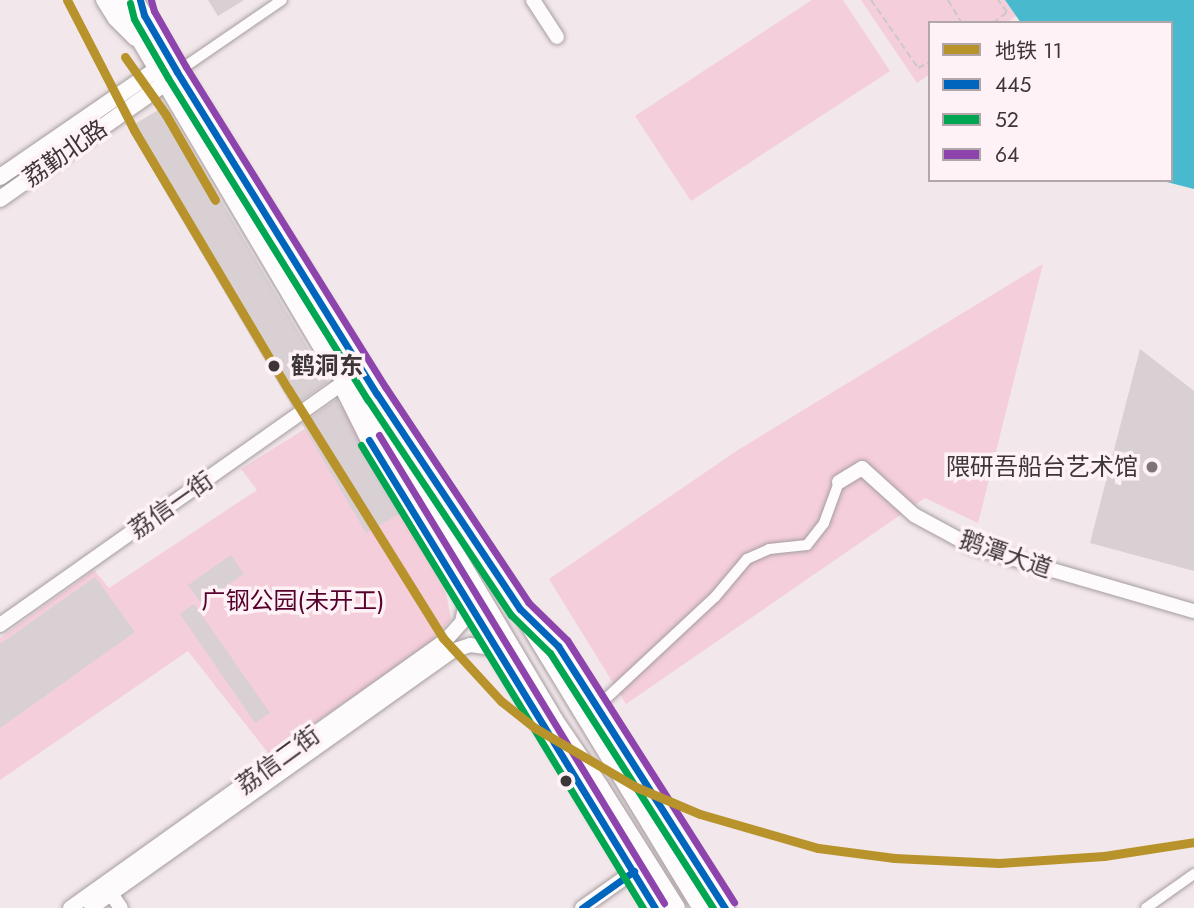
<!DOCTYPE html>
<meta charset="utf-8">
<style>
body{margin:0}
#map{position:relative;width:1194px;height:908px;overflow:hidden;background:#f2e7ea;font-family:Jost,"Noto Sans SC",sans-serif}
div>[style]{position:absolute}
.green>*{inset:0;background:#f4ceda}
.water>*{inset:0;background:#49b9cd}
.building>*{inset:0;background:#d9d0d3}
.path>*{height:2px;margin-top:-1px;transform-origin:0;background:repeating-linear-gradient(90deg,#ccc8c8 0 7px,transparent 0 10.5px)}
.roads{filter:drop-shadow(0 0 2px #a59d9f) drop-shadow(0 0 2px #a59d9f)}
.minor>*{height:10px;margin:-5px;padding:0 5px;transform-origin:5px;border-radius:5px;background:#fdfbfc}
.tertiary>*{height:14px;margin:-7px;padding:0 7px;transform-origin:7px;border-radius:7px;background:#fdfbfc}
.secondary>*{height:16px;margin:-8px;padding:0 8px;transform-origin:8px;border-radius:8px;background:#fdfbfc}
.primary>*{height:18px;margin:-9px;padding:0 9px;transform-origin:9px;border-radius:9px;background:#fdfbfc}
.trunk>*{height:18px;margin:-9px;padding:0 9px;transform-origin:9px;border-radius:9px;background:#fdfbfc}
.bus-1>*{height:7px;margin:-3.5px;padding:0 3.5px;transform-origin:3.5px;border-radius:3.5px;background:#0065bd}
.bus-2>*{height:7px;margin:-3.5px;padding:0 3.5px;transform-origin:3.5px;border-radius:3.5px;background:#00a651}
.bus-3>*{height:7px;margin:-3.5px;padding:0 3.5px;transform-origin:3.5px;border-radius:3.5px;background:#8e44ad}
.metro-1>*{height:9px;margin:-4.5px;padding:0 4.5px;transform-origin:4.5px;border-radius:4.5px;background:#b8932c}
.dots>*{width:19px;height:19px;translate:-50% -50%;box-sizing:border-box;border:4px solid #fef2f6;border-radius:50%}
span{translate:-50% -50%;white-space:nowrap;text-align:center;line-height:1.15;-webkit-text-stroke:7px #fef2f6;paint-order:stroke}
.street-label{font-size:24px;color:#3d3638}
.stop-label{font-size:24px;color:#3d3638;font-weight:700}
.left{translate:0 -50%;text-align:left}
.poi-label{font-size:24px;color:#3d3638}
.right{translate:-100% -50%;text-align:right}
.park-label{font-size:24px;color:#55012b}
.legend{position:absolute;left:928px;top:21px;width:245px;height:161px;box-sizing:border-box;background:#fef2f6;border:2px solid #b1a7aa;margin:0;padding:9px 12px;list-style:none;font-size:21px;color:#3d3638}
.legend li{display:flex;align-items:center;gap:14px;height:35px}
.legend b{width:35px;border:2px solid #b1a7aa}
</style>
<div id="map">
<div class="green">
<i style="clip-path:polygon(812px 0,843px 0,890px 71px,691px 201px,635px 116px)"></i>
<i style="clip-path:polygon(861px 0,1005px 0,1016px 16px,1006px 23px,930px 23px,930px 74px,917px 83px)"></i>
<i style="clip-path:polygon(1043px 264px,978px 523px,925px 498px,626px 704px,549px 579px,738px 450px)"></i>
<i style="clip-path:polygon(346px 403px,442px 572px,451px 619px,431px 643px,269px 754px,188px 651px,0 780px,0 638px,94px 570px,109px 588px,257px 490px,241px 469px)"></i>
</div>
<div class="water">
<i style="clip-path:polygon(1005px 0,1194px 0,1194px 189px,1159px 180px,1171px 180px,1171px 23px,1021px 23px)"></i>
</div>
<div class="building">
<i style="clip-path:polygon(208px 0,244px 0,218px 16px)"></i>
<i style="clip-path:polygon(165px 106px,328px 382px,292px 407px,128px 128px)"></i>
<i style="clip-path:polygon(1140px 349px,1194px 391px,1194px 571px,1090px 543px)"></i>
<i style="clip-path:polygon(337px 399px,362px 450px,401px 513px,366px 533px,302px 424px)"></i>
<i style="clip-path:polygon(231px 555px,244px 574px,201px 603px,188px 585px)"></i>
<i style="clip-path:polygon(95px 577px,135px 632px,0 728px,0 644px)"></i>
<i style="clip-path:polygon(194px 604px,270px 713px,255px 723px,180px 614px)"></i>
</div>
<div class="path">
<i style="left:871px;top:0;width:83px;rotate:55.3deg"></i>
<i style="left:918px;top:68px;width:13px;rotate:-27deg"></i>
<i style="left:948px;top:0;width:27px;rotate:59deg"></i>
<i style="left:993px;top:23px;width:18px;rotate:-38deg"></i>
<i style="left:1007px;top:12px;width:15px;rotate:-127deg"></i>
</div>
<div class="roads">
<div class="minor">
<i style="left:177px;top:72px;width:127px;rotate:-34.4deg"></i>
<i style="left:598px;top:706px;width:160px;rotate:-43deg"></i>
<i style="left:715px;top:597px;width:50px;rotate:-49.9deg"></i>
<i style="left:747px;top:559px;width:24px;rotate:-24deg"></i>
<i style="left:769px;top:549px;width:38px;rotate:-6deg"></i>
<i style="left:807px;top:545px;width:28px;rotate:-52deg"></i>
<i style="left:824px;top:523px;width:44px;rotate:-69.9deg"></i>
<i style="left:1146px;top:908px;width:59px;rotate:-35.3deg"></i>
</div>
<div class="tertiary">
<i style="left:103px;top:0;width:22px;rotate:58deg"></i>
<i style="left:115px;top:19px;width:28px;rotate:45deg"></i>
<i style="left:533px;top:0;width:44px;rotate:57deg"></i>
<i style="left:839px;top:482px;width:27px;rotate:-31deg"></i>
<i style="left:862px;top:468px;width:70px;rotate:42.1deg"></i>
<i style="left:914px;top:515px;width:67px;rotate:28.5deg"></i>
<i style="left:973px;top:547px;width:230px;rotate:16.2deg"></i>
<i style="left:0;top:625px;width:418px;rotate:-35.2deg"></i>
<i style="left:107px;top:888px;width:24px;rotate:55deg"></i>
<i style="left:70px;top:908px;width:460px;rotate:-35.5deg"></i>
<i style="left:445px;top:641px;width:25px;rotate:-48deg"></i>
<i style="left:462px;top:622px;width:25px;rotate:-78deg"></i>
<i style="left:91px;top:908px;width:443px;rotate:-35.4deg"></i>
<i style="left:452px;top:651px;width:19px;rotate:-18deg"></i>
<i style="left:470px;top:645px;width:28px;rotate:8deg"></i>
<i style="left:582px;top:908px;width:64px;rotate:-35.4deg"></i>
</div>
<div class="secondary">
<i style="left:0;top:177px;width:191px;rotate:-34.5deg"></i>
<i style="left:0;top:199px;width:202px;rotate:-35.1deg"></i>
</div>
<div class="primary">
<i style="left:343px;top:386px;width:65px;rotate:63.4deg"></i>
<i style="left:372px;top:444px;width:543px;rotate:58.62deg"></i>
<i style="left:528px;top:616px;width:42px;rotate:45deg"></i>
<i style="left:558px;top:646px;width:311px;rotate:57.5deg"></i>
</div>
<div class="trunk">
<i style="left:117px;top:0;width:418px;rotate:59.4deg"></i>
<i style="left:330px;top:360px;width:95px;rotate:54deg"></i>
<i style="left:386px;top:437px;width:329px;rotate:59.3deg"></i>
<i style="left:554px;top:720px;width:80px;rotate:55.7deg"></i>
<i style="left:599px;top:786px;width:144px;rotate:57.7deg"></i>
<i style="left:134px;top:0;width:463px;rotate:58.3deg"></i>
<i style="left:377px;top:394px;width:258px;rotate:56.4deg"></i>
<i style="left:520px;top:609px;width:350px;rotate:58.7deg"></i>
</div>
</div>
<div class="bus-1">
<i style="left:140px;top:0;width:16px;rotate:75deg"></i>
<i style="left:144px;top:15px;width:66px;rotate:59.9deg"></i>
<i style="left:177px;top:72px;width:379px;rotate:58.2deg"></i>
<i style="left:377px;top:394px;width:258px;rotate:56.4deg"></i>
<i style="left:520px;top:609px;width:53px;rotate:44.2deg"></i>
<i style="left:558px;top:646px;width:311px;rotate:57.5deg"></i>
<i style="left:369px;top:440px;width:548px;rotate:58.57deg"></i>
<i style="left:582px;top:908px;width:64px;rotate:-35.4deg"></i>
</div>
<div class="bus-2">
<i style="left:130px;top:3px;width:16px;rotate:76deg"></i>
<i style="left:134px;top:19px;width:68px;rotate:60deg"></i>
<i style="left:168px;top:78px;width:379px;rotate:58.2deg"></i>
<i style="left:368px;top:400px;width:258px;rotate:56.4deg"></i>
<i style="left:511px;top:615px;width:54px;rotate:44.3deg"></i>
<i style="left:550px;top:653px;width:303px;rotate:57.4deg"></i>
<i style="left:361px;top:445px;width:542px;rotate:58.66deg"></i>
</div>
<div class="bus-3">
<i style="left:151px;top:0;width:11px;rotate:75deg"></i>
<i style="left:154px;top:11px;width:64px;rotate:60.3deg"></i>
<i style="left:186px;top:67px;width:378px;rotate:58.1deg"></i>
<i style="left:386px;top:388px;width:257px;rotate:56.4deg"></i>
<i style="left:528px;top:602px;width:54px;rotate:44.3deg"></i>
<i style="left:567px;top:640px;width:311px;rotate:57.5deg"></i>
<i style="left:379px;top:435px;width:548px;rotate:58.66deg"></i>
</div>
<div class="metro-1">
<i style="left:67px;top:0;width:146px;rotate:62.7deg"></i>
<i style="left:134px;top:130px;width:301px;rotate:59.3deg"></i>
<i style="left:288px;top:389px;width:293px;rotate:58.1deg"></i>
<i style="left:443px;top:638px;width:86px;rotate:47.4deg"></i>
<i style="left:501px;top:701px;width:43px;rotate:38.5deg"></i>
<i style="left:535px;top:728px;width:117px;rotate:30.3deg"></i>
<i style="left:636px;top:787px;width:69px;rotate:22.9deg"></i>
<i style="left:700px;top:814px;width:123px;rotate:16.1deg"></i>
<i style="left:818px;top:848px;width:77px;rotate:7.5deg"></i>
<i style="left:894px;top:858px;width:105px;rotate:2.7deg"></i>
<i style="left:999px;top:863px;width:105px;rotate:-3.8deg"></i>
<i style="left:1104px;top:856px;width:91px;rotate:-8.8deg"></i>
<i style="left:125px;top:57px;width:71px;rotate:54.7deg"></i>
<i style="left:166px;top:115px;width:98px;rotate:60deg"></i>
</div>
<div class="dots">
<i style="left:274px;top:366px;background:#3d3638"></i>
<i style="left:1152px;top:467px;background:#7c7476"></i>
<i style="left:566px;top:781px;background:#3d3638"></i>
</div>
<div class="street-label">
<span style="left:65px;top:153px;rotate:-35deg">荔勤北路</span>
<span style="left:171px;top:505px;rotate:-35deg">荔信一街</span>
<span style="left:1006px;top:554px;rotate:19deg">鹅潭大道</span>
<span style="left:278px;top:760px;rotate:-36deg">荔信二街</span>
</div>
<div class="stop-label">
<span class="left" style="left:291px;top:366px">鹤洞东</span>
</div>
<div class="poi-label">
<span class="right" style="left:1138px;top:467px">隈研吾船台艺术馆</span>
</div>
<div class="park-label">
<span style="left:293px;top:601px">广钢公园(未开工)</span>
</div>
<ul class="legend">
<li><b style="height:9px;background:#b8932c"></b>地铁 11</li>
<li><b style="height:9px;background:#0065bd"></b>445</li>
<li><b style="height:9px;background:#00a651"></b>52</li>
<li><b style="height:9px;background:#8e44ad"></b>64</li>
</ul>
</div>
